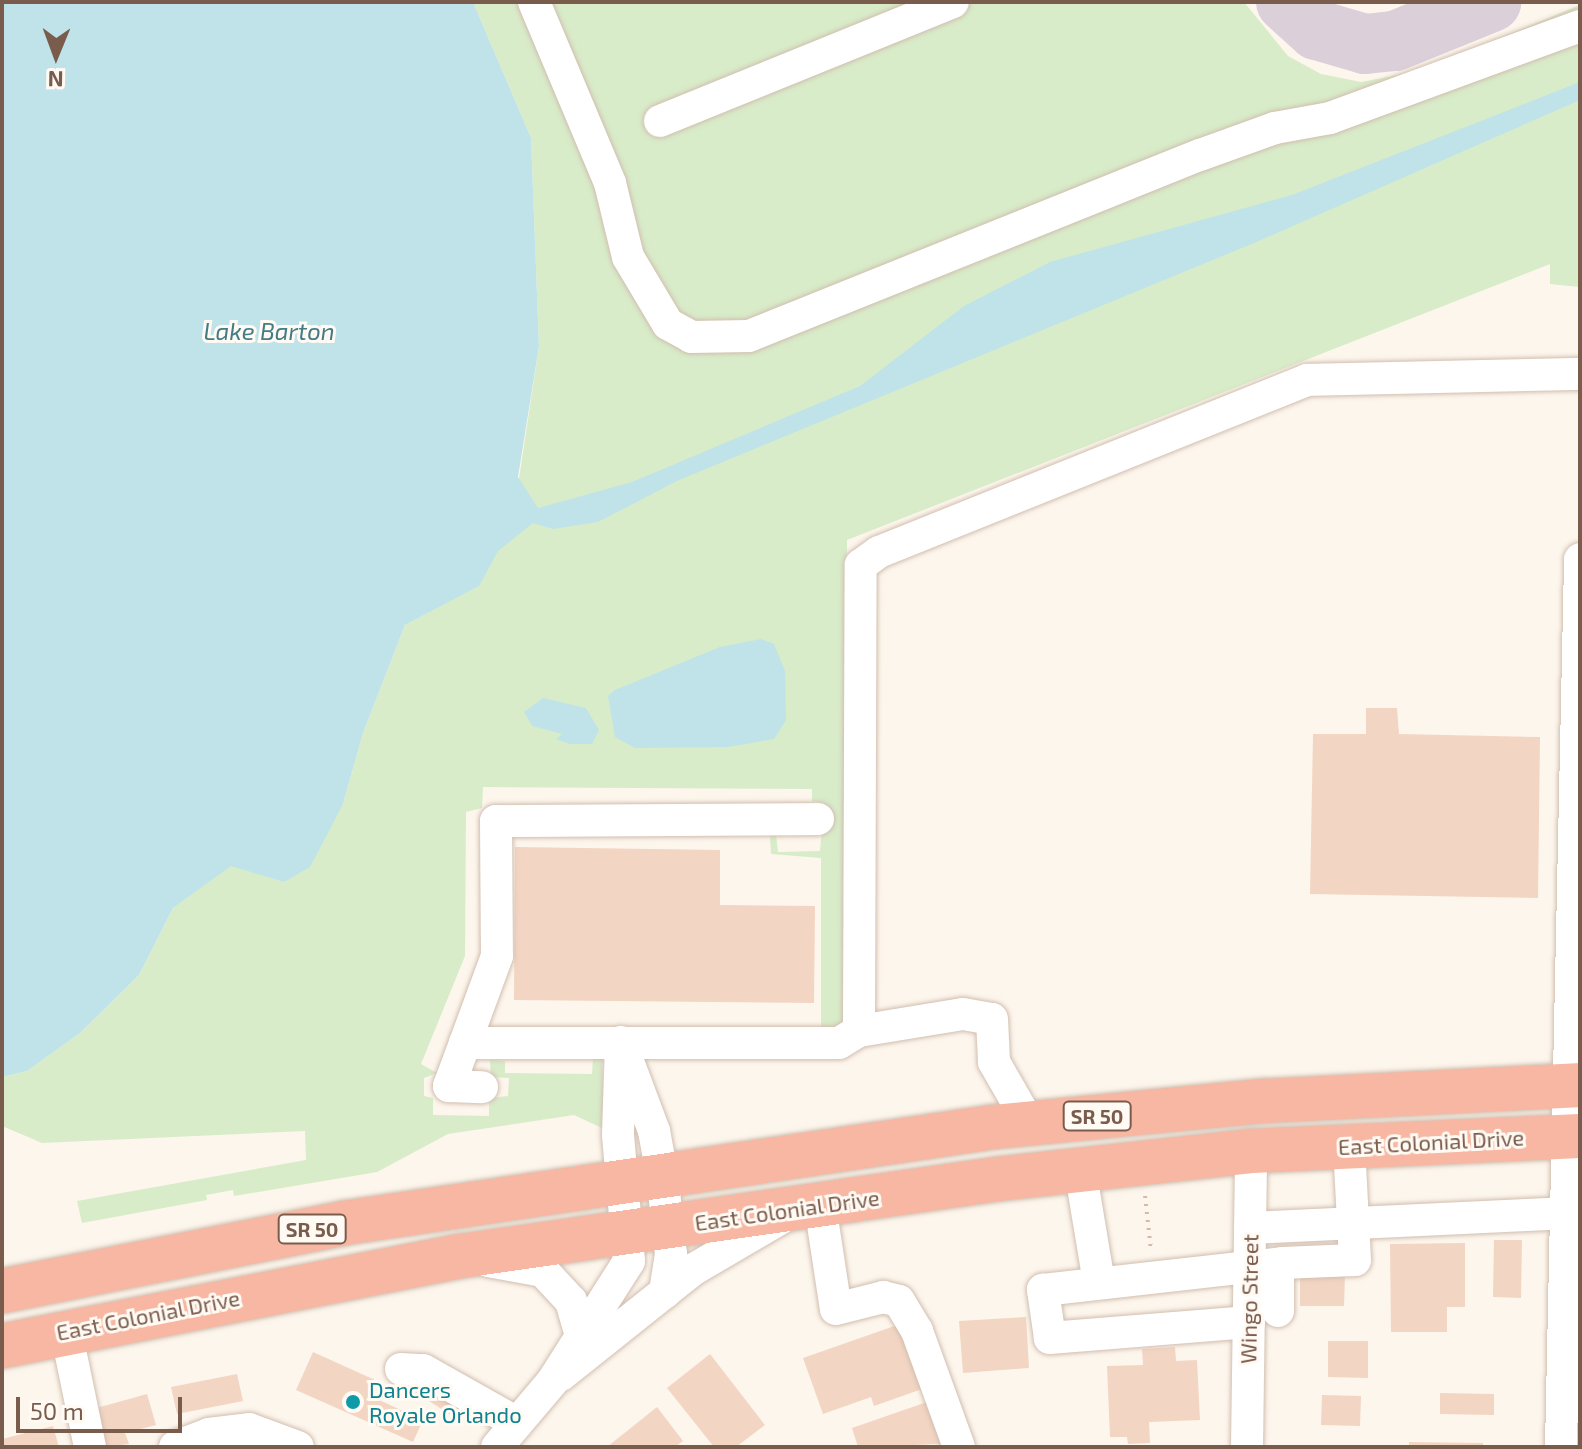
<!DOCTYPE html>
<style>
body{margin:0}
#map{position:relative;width:1582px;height:1449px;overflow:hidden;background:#fdf6ec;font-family:"Exo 2",sans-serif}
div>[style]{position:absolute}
.green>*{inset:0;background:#d8ecc9}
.water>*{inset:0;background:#bfe3e8}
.taxiway>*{height:60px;margin:-30px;padding:0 30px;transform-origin:30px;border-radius:30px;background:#dbcfda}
.building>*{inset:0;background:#f3d5c3}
.path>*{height:4px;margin-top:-2px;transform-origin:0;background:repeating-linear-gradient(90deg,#d9b8a5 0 2px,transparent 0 8px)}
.roads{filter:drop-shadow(0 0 2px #d1beb0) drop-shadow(0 0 2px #d1beb0)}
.minor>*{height:32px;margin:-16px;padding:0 16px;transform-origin:16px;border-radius:16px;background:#fff}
.highway>*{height:44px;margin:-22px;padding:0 22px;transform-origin:22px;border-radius:22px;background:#f7b7a3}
.dots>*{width:22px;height:22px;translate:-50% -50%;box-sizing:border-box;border:4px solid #fffaf3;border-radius:50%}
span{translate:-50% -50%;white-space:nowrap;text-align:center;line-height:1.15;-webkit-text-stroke:6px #fffaf3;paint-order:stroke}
.shield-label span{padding:2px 6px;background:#fffaf3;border:2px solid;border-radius:6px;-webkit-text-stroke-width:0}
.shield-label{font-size:20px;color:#7a5c4d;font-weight:700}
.street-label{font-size:22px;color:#7a5c4d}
.culture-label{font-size:22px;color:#0d838f}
.left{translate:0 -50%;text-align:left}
.water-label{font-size:24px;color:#437c86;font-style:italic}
.frame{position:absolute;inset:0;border:4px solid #7a5c4d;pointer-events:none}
.north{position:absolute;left:16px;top:16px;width:80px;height:80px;-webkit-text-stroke:6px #fffaf3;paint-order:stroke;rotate:181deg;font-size:22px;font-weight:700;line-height:32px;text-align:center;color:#7a5c4d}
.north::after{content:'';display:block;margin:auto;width:28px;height:36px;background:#7a5c4d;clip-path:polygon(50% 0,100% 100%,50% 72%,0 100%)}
.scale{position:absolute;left:16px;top:1397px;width:166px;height:36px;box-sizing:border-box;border:4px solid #7a5c4d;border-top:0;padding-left:10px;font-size:24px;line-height:28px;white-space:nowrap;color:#7a5c4d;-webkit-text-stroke:6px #fffaf3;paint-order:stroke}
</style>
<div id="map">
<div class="green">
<i style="clip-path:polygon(473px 2px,1244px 2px,1288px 56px,1321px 74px,1361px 82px,1419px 71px,1580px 5px,1580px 287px,1550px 284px,1550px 264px,847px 540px,844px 1018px,837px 1028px,821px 1028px,821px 858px,771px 854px,770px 835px,776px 834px,778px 852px,820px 851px,824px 803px,812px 801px,812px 789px,483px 787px,482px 808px,466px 812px,465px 956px,421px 1064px,437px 1073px,424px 1078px,424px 1096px,433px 1098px,433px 1115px,489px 1116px,489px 1098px,508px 1096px,509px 1078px,491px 1077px,490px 1060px,505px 1061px,505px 1073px,592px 1074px,593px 1057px,602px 1058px,604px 1129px,574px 1115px,448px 1134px,377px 1172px,234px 1196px,233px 1190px,206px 1195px,207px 1200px,82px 1223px,77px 1201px,306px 1160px,305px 1131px,42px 1143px,2px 1126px,2px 1077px,27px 1071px,80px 1033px,139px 975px,173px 908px,231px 865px,284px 882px,343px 804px,363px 733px,405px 625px,478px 586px,514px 512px,539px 346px,531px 138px)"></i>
</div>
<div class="water">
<i style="clip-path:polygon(2px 2px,473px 2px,531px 138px,539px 346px,518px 477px,538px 508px,632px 482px,860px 386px,964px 306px,1050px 262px,1292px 195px,1580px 82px,1580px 100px,1254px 243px,679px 480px,598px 522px,553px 529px,533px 523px,498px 551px,479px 586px,405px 625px,363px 733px,343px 804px,310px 867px,284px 882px,231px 866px,173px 908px,139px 975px,80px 1033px,27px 1071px,2px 1077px)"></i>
<i style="clip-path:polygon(761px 639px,774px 644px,785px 671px,786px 720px,774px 739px,728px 747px,635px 748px,615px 737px,608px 696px,615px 690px,720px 647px)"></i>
<i style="clip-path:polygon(543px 698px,586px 708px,599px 730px,592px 744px,570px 744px,556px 739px,562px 734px,532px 726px,524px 712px)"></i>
</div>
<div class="taxiway">
<i style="left:1286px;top:2px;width:42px;rotate:42.1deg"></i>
<i style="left:1317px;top:30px;width:50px;rotate:16.3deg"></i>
<i style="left:1365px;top:44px;width:30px;rotate:-6deg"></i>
<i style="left:1395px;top:41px;width:104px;rotate:-22.1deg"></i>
</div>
<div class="building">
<i style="clip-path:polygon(1366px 708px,1397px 708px,1399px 734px,1540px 737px,1538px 898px,1310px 894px,1313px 734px,1366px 734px)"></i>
<i style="clip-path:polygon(515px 847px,720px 850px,720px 905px,815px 906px,814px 1003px,514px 1000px)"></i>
<i style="clip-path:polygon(1494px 1240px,1522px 1240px,1521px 1298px,1493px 1297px)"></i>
<i style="clip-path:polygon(1465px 1243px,1465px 1307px,1447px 1307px,1447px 1332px,1391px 1332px,1390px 1244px)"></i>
<i style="clip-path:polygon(1300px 1275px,1345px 1275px,1344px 1306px,1300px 1306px)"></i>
<i style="clip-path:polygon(1026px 1317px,1029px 1368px,963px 1373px,959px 1321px)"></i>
<i style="clip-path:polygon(903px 1323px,925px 1388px,874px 1406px,871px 1397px,823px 1414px,803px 1358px)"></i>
<i style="clip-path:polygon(1328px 1341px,1368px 1341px,1368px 1378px,1328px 1377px)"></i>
<i style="clip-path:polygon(1175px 1347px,1176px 1361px,1197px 1360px,1200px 1420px,1149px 1422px,1150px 1443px,1128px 1444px,1127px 1437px,1110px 1437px,1107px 1366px,1143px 1365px,1142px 1349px)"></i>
<i style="clip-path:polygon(313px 1352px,375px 1380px,368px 1395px,423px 1420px,413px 1442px,296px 1390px)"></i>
<i style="clip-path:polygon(710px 1354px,765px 1425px,736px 1447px,714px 1447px,667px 1388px)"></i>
<i style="clip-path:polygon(237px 1374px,243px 1401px,177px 1414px,171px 1387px)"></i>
<i style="clip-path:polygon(423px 1379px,465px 1406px,457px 1419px,415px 1392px)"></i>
<i style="clip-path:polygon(1440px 1393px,1494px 1394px,1494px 1415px,1440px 1414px)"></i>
<i style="clip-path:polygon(147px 1394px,156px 1425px,125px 1433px,129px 1444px,104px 1447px,93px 1409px)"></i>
<i style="clip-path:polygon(1322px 1395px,1361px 1396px,1360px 1426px,1321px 1425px)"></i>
<i style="clip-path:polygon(927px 1402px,941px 1444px,858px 1447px,852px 1428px)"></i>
<i style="clip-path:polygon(657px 1407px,683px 1441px,675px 1447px,607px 1447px)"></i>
<i style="clip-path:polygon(53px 1426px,59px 1447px,2px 1447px,2px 1439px)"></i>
<i style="clip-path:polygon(1409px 1442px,1483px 1443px,1483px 1447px,1409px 1447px)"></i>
</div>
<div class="path">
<i style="left:1145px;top:1196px;width:54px;rotate:83.7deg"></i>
</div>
<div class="roads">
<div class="minor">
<i style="left:534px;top:2px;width:196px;rotate:67.2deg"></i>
<i style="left:610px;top:183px;width:76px;rotate:76.3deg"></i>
<i style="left:628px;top:257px;width:78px;rotate:59.2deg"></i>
<i style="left:668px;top:324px;width:26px;rotate:29deg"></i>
<i style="left:691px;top:337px;width:58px;rotate:-1deg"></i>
<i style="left:749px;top:336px;width:486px;rotate:-21.9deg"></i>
<i style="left:1200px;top:155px;width:80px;rotate:-19.8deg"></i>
<i style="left:1275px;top:128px;width:56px;rotate:-10.3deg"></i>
<i style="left:1330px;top:118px;width:266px;rotate:-20.2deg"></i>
<i style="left:660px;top:121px;width:316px;rotate:-22.1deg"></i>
<i style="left:818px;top:819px;width:322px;rotate:179.6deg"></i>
<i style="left:496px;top:821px;width:135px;rotate:89.6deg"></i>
<i style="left:497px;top:956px;width:93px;rotate:110.2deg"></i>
<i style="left:465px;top:1043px;width:374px"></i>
<i style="left:839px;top:1043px;width:23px;rotate:-31deg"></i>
<i style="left:859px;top:1031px;width:105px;rotate:-9.3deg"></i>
<i style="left:963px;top:1014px;width:29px;rotate:10deg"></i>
<i style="left:992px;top:1019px;width:43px;rotate:87.3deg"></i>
<i style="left:994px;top:1062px;width:70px;rotate:60.2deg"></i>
<i style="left:859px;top:1031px;width:466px;rotate:-89.8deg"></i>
<i style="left:861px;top:565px;width:22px;rotate:-36deg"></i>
<i style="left:879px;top:552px;width:461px;rotate:-21.9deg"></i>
<i style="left:1307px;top:380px;width:273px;rotate:-1.3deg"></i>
<i style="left:465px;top:1043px;width:46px;rotate:110.4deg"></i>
<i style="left:449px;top:1086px;width:33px;rotate:2deg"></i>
<i style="left:627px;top:1059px;width:77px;rotate:69.4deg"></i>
<i style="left:654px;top:1131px;width:44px;rotate:79.5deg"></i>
<i style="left:662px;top:1174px;width:81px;rotate:83.6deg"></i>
<i style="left:671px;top:1254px;width:39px;rotate:99deg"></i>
<i style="left:1080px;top:1169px;width:115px;rotate:80.5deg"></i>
<i style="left:820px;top:1205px;width:105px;rotate:81.3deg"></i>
<i style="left:836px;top:1309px;width:49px;rotate:-14.3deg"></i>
<i style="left:883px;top:1297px;width:16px;rotate:14deg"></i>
<i style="left:899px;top:1301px;width:35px;rotate:59deg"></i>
<i style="left:917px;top:1331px;width:123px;rotate:70.1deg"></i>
<i style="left:1250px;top:1228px;width:314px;rotate:-2.7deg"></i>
<i style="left:488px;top:1261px;width:56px;rotate:10.3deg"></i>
<i style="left:543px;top:1271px;width:41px;rotate:47deg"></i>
<i style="left:571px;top:1301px;width:32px;rotate:74deg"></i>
<i style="left:1278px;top:1264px;width:47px;rotate:90deg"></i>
<i style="left:1249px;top:1322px;width:200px;rotate:175.4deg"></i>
<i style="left:1050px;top:1338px;width:49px;rotate:-98.3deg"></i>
<i style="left:1043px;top:1290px;width:241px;rotate:-6.4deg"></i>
<i style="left:1282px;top:1263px;width:73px;rotate:-2.4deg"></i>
<i style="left:1355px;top:1260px;width:115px;rotate:-93deg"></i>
<i style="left:66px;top:1331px;width:118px;rotate:78.3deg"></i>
<i style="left:401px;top:1369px;width:22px;rotate:3deg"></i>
<i style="left:423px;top:1370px;width:108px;rotate:29.4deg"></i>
<i style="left:561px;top:1375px;width:170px;rotate:-38.6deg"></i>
<i style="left:694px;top:1269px;width:103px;rotate:-30.3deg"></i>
<i style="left:175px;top:1447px;width:36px;rotate:-21deg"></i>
<i style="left:209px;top:1434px;width:40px;rotate:-7.1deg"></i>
<i style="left:249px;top:1429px;width:52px;rotate:20.2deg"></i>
<i style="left:497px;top:1447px;width:85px;rotate:-49.8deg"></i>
<i style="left:552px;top:1382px;width:143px;rotate:-57.5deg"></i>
<i style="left:629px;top:1261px;width:127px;rotate:-95deg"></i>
<i style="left:618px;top:1134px;width:92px;rotate:-88.1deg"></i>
<i style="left:1247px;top:1447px;width:296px;rotate:-89.2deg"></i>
<i style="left:1561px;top:1447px;width:888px;rotate:-88.77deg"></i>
</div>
<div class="highway">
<i style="left:2px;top:1291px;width:349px;rotate:-11.2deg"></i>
<i style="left:344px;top:1223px;width:656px;rotate:-8.41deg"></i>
<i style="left:993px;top:1127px;width:273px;rotate:-5.5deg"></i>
<i style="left:1265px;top:1101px;width:315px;rotate:-2.9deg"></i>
<i style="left:2px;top:1346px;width:468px;rotate:-11.1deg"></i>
<i style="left:461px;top:1256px;width:542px;rotate:-8.16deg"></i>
<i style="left:998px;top:1179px;width:255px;rotate:-6.3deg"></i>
<i style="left:1251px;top:1151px;width:329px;rotate:-2.6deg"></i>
</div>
</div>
<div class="dots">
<i style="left:353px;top:1402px;background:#0f9aa8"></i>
</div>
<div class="shield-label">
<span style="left:1097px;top:1116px">SR 50</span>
<span style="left:312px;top:1229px">SR 50</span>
</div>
<div class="street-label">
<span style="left:1431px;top:1142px;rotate:-3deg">East Colonial Drive</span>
<span style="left:787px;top:1210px;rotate:-8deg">East Colonial Drive</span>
<span style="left:1249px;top:1299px;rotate:-89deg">Wingo Street</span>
<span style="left:148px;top:1315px;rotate:-11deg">East Colonial Drive</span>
</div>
<div class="culture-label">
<span class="left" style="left:369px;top:1402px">Dancers<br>Royale Orlando</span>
</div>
<div class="water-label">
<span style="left:269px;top:331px">Lake Barton</span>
</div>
<div class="frame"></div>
<div class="north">N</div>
<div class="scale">50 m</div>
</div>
